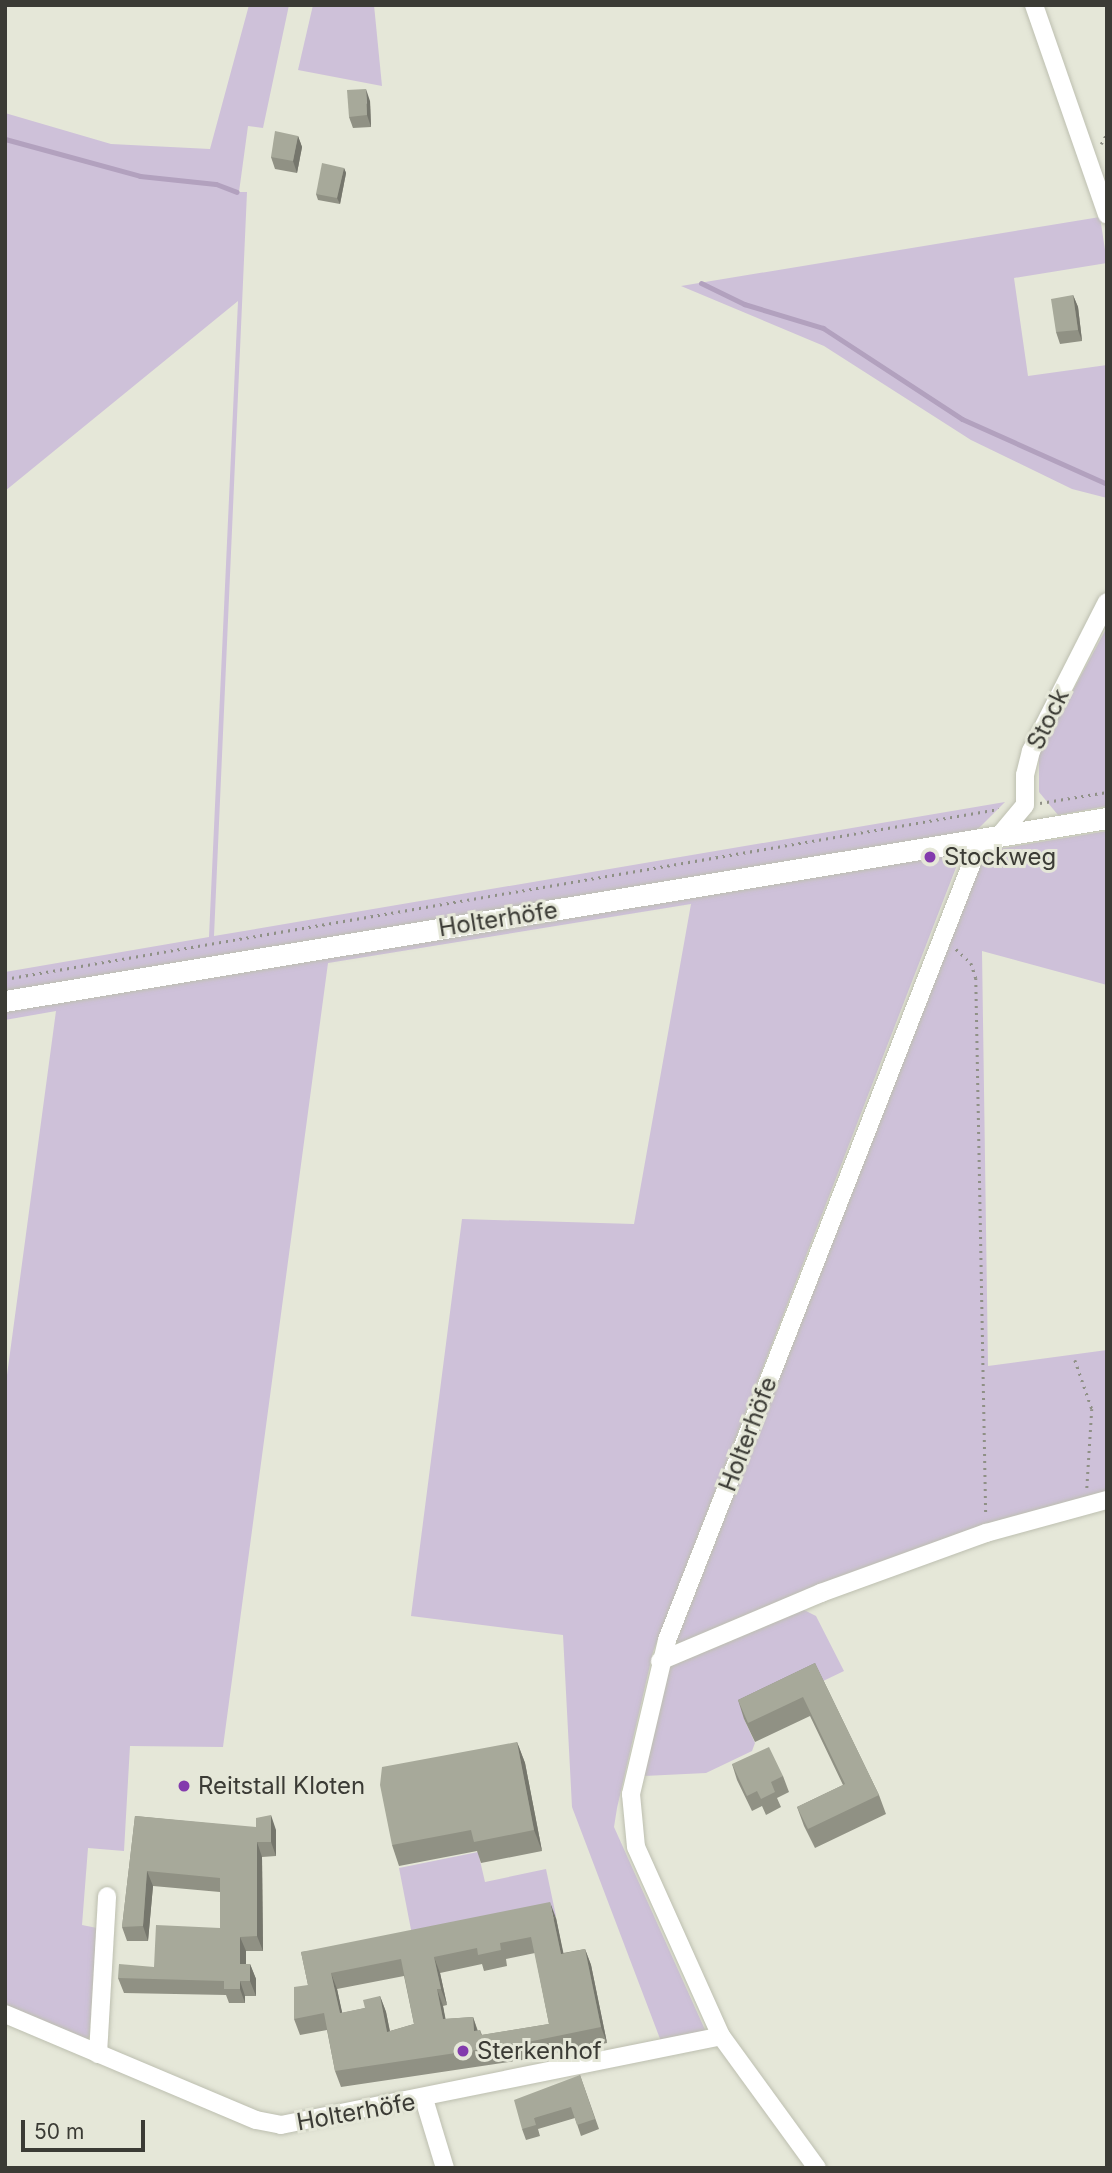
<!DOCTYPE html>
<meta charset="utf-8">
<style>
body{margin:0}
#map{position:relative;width:1112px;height:2173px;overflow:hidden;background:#e5e7d8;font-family:Inter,sans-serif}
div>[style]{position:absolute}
.green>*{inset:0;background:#cec1d9}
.stream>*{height:5px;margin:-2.5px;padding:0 2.5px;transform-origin:2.5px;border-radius:2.5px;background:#b2a1be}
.path>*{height:2.5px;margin-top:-1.25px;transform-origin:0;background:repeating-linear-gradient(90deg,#8f9086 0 2px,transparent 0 7px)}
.roads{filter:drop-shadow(0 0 2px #bdbfb0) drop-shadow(0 0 2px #bdbfb0)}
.minor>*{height:18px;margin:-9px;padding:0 9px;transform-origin:9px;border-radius:9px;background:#fff}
.major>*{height:21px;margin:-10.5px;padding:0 10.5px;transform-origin:10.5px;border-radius:10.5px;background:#fff}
.wall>*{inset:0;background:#909184}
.shaded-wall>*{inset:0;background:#75766c}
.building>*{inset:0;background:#a7a99a}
.dots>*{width:19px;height:19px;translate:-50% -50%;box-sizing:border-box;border:4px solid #e5e7d8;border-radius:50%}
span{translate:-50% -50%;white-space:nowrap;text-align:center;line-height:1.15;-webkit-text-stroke:6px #e5e7d8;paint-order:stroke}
.street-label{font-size:24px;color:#3b3b35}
.poi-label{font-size:24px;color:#3b3b35}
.left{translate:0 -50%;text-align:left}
.frame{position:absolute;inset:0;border:7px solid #3b3b35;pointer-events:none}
.scale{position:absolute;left:21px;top:2120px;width:124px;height:32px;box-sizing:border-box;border:4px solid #3b3b35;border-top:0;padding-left:9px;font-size:21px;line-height:24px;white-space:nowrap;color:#3b3b35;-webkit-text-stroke:5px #e5e7d8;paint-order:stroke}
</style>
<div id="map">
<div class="green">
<i style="clip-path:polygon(249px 5px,289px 5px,263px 128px,248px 126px,239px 192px,247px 192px,214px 936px,1005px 802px,980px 827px,973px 832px,5px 994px,5px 972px,209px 937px,238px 301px,5px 491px,5px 113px,111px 144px,210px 149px)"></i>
<i style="clip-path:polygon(313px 5px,374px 5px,382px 86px,298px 70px)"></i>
<i style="clip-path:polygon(1100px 217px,1107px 263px,1014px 278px,1028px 376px,1107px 365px,1107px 498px,1072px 489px,971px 440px,824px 346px,681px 286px)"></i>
<i style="clip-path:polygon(1107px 627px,1107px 806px,1058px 815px,1039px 792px,1039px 754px)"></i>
<i style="clip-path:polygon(1107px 831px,1107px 985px,982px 951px,988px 1366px,1107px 1350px,1107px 1494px,673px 1650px,986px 851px)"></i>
<i style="clip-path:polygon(962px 852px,653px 1652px,617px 1808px,614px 1827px,706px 2032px,662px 2044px,572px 1807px,563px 1635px,411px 1616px,462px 1219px,634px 1224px,691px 904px,328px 963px,223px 1747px,130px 1746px,124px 1851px,88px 1848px,82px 1925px,97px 1928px,89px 2043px,5px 2008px,5px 1390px,56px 1011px,5px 1020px,5px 1010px)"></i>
<i style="clip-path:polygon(800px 1608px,816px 1616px,844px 1671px,744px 1719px,755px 1743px,752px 1751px,706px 1773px,644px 1776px,667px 1666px)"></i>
<i style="clip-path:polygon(478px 1852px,485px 1882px,546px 1869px,556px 1916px,414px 1945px,399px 1868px)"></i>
</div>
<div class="stream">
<i style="left:5px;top:139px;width:140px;rotate:15.3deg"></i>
<i style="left:140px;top:176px;width:76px;rotate:6deg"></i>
<i style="left:216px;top:184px;width:22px;rotate:21deg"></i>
<i style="left:701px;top:283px;width:48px;rotate:26deg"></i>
<i style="left:744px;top:304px;width:83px;rotate:16.9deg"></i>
<i style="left:823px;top:328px;width:166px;rotate:33.2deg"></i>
<i style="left:962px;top:419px;width:159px;rotate:24.1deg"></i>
</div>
<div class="path">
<i style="left:1101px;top:144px;width:13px;rotate:-61deg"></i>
<i style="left:1040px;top:803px;width:68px;rotate:-9.3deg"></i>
<i style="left:956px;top:949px;width:21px;rotate:43deg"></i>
<i style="left:971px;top:963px;width:16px;rotate:72deg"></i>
<i style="left:976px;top:978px;width:538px;rotate:88.94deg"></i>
<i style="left:5px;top:979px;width:1008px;rotate:-9.71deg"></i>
<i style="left:1075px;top:1360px;width:52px;rotate:70.9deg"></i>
<i style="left:1092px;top:1409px;width:79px;rotate:93.6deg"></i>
</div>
<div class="roads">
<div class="minor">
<i style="left:1034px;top:5px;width:222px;rotate:70.8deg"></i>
<i style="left:660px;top:1661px;width:175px;rotate:-22.9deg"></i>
<i style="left:821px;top:1593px;width:176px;rotate:-20deg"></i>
<i style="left:986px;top:1533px;width:125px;rotate:-15.3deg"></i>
<i style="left:5px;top:2014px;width:272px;rotate:22.9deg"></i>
<i style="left:256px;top:2120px;width:25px;rotate:11deg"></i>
<i style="left:281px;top:2125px;width:449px;rotate:-11.4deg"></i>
<i style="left:98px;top:2054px;width:158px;rotate:-86.7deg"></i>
<i style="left:424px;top:2099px;width:72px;rotate:73.1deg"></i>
<i style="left:817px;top:2168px;width:163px;rotate:-126deg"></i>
<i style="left:721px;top:2036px;width:207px;rotate:-114.2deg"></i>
<i style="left:636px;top:1847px;width:53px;rotate:-95.4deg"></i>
<i style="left:631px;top:1794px;width:158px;rotate:-76.8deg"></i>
<i style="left:667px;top:1640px;width:843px;rotate:-68.58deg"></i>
<i style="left:975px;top:855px;width:31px;rotate:-38deg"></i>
<i style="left:999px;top:836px;width:40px;rotate:-50deg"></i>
<i style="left:1025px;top:805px;width:30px;rotate:-90deg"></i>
<i style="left:1025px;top:775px;width:25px;rotate:-76deg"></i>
<i style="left:1031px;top:751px;width:167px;rotate:-63deg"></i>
</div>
<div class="major">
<i style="left:5px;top:1001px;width:1117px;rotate:-9.43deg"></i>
</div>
</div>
<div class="wall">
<i style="clip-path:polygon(370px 101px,371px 127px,353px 128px,349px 117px)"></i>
<i style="clip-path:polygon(298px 136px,302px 147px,297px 173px,275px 169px,271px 157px)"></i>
<i style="clip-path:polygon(344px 168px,346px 173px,340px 204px,318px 200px,316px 194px)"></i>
<i style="clip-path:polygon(1073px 295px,1078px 307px,1082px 341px,1060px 344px,1056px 332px)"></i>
<i style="clip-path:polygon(815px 1663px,879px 1795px,886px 1814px,815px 1848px,804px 1826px,797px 1807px,843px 1785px,810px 1716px,755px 1742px,744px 1719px,738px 1700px)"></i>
<i style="clip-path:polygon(517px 1742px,525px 1763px,542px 1851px,481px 1863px,477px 1851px,399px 1866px,392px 1845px)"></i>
<i style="clip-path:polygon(732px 1764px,783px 1776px,789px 1792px,777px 1798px,781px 1807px,766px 1815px,762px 1806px,752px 1811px,737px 1780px)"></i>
<i style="clip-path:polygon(135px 1816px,276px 1830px,276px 1856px,262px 1857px,263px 1951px,246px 1951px,246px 1964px,250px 1964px,256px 1979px,256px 1996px,245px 1996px,245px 2003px,229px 2003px,226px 1995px,124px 1993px,118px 1978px,154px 1967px,220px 1928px,220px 1892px,153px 1886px,148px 1941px,127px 1941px,122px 1927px)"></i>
<i style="clip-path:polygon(evenodd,556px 1918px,563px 1953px,585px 1949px,591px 1965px,607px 2043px,529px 2059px,341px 2087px,335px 2071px,327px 2030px,300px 2035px,294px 2019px,308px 1985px,301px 1952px,556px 1918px,535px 1953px,549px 2024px,482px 2035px,480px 2030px,478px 2031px,473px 2017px,445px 2019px,443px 2006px,447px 2005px,440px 1973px,482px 1964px,484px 1971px,507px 1966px,506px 1959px,535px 1953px,556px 1918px,404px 1976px,414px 2024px,390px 2031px,386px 2012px,380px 1996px,365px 2008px,342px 2013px,337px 1989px,404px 1976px)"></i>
<i style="clip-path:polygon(580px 2075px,599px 2129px,581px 2136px,575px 2118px,538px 2129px,540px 2136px,526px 2140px,522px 2129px)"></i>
</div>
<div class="shaded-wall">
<i style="clip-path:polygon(366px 89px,370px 101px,371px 127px,367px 115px)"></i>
<i style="clip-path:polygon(298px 136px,302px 147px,297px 173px,293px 161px)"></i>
<i style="clip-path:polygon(344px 168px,346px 173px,340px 204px,337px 198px)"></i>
<i style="clip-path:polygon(1073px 295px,1078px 307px,1082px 341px,1078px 330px)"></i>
<i style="clip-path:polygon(517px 1742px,525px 1763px,542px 1851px,534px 1830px)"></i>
<i style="clip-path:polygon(271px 1815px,276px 1830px,276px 1856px,271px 1842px)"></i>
<i style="clip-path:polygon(257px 1842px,262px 1857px,263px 1951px,257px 1936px)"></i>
<i style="clip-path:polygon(147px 1871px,153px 1886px,148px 1941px,143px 1926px)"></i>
<i style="clip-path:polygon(550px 1902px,556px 1918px,567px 1970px,561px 1954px)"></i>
<i style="clip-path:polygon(240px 1937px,246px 1951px,246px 1979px,240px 1964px)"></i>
<i style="clip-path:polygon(585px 1949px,591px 1965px,607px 2043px,601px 2027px)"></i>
<i style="clip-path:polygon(434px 1957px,440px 1973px,447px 2005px,441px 1989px)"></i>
<i style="clip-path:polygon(250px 1964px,256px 1979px,256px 1996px,250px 1981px)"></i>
<i style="clip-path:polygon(331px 1973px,337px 1989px,346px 2030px,340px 2013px)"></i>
<i style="clip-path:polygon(240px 1981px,245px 1996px,245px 2003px,240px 1989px)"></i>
<i style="clip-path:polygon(437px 1989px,443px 2006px,449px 2036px,443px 2019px)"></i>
<i style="clip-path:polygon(380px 1996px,386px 2012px,393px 2048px,387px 2032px)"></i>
<i style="clip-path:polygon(473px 2017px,478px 2033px,474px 2031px)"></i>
</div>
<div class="building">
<i style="clip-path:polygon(366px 89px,367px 115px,349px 117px,347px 90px)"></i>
<i style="clip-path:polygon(275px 131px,298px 136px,293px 161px,271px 157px)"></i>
<i style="clip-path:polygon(322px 163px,344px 168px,337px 198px,316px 194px)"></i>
<i style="clip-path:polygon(1073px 295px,1078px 330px,1056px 332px,1051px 299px)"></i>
<i style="clip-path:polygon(815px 1663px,879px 1795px,808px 1829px,797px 1807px,845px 1784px,803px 1697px,748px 1723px,738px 1700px)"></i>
<i style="clip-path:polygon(517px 1742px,534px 1830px,474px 1842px,471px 1830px,392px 1845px,380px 1785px,382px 1767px)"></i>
<i style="clip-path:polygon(769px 1747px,783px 1776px,771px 1782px,775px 1792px,761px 1799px,757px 1791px,747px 1796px,732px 1764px)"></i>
<i style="clip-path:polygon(271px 1815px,271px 1842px,257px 1842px,257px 1936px,240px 1937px,240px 1964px,250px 1964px,250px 1981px,240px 1981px,240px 1989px,224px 1989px,224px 1981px,118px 1978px,119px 1964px,154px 1967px,156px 1925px,220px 1928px,220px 1878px,147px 1871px,143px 1926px,122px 1927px,135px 1816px,256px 1827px,256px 1818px)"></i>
<i style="clip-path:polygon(evenodd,550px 1902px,561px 1954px,585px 1949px,601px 2027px,523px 2043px,335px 2071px,324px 2013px,294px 2019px,294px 1987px,308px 1985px,301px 1952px,550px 1902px,531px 1937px,549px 2024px,481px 2035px,480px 2030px,474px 2031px,473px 2017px,443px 2019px,437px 1989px,441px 1989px,434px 1957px,477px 1948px,478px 1955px,501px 1950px,500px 1943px,531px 1937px,550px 1902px,401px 1959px,414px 2024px,387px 2032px,380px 1996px,363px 2000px,365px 2008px,340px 2013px,331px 1973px,401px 1959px)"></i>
<i style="clip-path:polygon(580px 2075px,595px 2119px,577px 2125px,571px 2107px,534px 2118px,536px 2125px,522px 2129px,514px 2100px)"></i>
</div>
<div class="dots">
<i style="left:930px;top:857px;background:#833bad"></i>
<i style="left:184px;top:1786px;background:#833bad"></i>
<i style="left:463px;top:2051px;background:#833bad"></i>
</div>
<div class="street-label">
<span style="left:1048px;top:719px;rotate:-64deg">Stock</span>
<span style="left:498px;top:919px;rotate:-9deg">Holterhöfe</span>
<span style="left:748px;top:1434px;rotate:-69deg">Holterhöfe</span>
<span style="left:356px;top:2112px;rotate:-10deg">Holterhöfe</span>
</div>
<div class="poi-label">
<span class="left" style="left:944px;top:857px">Stockweg</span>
<span class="left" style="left:198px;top:1786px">Reitstall Kloten</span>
<span class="left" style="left:477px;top:2051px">Sterkenhof</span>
</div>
<div class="frame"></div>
<div class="scale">50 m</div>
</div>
